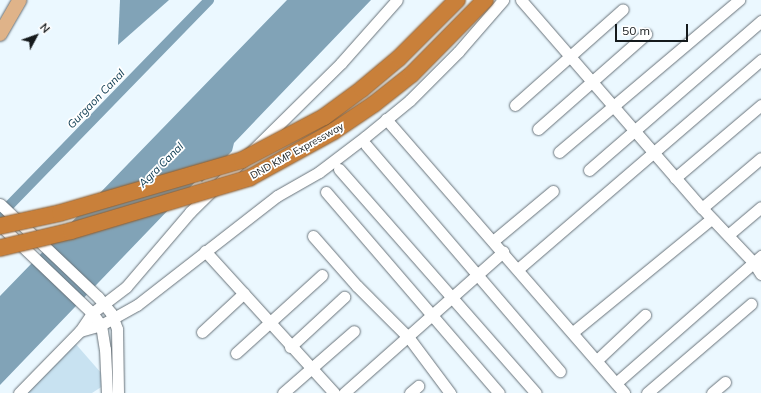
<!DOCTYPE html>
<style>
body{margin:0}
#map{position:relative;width:761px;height:393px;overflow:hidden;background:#ebf8ff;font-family:Mulish,sans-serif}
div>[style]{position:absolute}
.green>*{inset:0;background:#c8e2f1}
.water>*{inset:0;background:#81a3b7}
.canal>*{height:10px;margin:-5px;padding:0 5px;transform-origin:5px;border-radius:5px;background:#81a3b7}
.roads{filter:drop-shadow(0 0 1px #687279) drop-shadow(0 0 1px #687279)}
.minor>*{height:11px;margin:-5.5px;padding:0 5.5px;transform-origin:5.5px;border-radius:5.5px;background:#fff}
.major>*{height:14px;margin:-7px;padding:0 7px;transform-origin:7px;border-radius:7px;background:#dfb389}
.bridges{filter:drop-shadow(0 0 1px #8a5c30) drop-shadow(0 0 1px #8a5c30)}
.highway-bridge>*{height:16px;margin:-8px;padding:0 8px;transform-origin:8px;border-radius:8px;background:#c9803a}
span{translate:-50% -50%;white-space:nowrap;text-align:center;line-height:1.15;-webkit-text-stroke:3.5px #fff;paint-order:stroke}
.street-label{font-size:10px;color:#151a1c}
.water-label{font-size:11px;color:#08374d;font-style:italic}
.north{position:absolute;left:16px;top:16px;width:40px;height:40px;-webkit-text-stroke:3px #fff;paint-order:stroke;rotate:49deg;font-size:11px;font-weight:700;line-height:16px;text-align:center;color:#151a1c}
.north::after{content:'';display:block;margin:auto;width:14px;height:18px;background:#151a1c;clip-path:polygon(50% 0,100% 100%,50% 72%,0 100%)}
.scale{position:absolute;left:615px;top:24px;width:73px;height:18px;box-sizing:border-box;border:2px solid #151a1c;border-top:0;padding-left:5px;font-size:12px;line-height:14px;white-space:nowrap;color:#151a1c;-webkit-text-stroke:3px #fff;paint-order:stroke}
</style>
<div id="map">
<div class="green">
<i style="clip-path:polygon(74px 342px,109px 382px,92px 393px,25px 393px)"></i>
</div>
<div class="water">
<i style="clip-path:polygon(120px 0,169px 0,118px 45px)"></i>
<i style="clip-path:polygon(287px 0,371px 0,234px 143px,232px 151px,202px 182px,198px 179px,0 385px,0 296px)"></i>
</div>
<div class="canal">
<i style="left:0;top:215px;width:300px;rotate:-45.8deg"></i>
</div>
<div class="roads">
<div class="minor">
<i style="left:521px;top:0;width:276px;rotate:49deg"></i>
<i style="left:702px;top:208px;width:76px;rotate:46.6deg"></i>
<i style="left:754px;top:263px;width:13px;rotate:58deg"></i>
<i style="left:515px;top:105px;width:144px;rotate:-41.6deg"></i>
<i style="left:386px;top:119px;width:363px;rotate:49deg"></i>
<i style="left:538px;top:129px;width:144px;rotate:-41.3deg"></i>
<i style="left:366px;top:145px;width:298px;rotate:49.4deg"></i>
<i style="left:559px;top:152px;width:236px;rotate:-40.2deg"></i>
<i style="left:339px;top:169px;width:298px;rotate:48.7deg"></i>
<i style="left:589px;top:170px;width:228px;rotate:-40.9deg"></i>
<i style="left:675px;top:178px;width:113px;rotate:-40.3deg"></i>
<i style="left:326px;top:192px;width:265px;rotate:49.3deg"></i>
<i style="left:0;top:204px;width:135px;rotate:43.5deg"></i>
<i style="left:98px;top:297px;width:21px;rotate:51deg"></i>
<i style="left:111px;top:313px;width:17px;rotate:69deg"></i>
<i style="left:117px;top:329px;width:64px;rotate:89.1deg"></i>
<i style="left:702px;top:208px;width:77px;rotate:-40.3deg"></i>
<i style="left:0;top:225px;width:127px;rotate:43.7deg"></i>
<i style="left:92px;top:313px;width:15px;rotate:53deg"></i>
<i style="left:101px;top:325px;width:24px;rotate:81deg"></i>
<i style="left:105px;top:349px;width:44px;rotate:87.4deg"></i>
<i style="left:728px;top:235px;width:43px;rotate:-40.3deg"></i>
<i style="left:313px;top:236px;width:67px;rotate:48.7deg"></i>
<i style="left:357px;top:286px;width:74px;rotate:45deg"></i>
<i style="left:409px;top:338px;width:69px;rotate:53.3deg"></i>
<i style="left:493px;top:241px;width:78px;rotate:-39.8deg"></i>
<i style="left:205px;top:251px;width:192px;rotate:47.7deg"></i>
<i style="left:518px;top:269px;width:321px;rotate:-40.7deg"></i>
<i style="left:80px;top:331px;width:22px;rotate:-16deg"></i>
<i style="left:101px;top:325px;width:41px;rotate:-29.1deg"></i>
<i style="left:137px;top:305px;width:177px;rotate:-37.9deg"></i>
<i style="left:277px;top:196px;width:48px;rotate:-29.7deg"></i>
<i style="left:319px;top:172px;width:58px;rotate:-37.3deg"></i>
<i style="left:365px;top:137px;width:58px;rotate:-39.4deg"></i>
<i style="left:410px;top:100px;width:68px;rotate:-45deg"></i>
<i style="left:458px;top:52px;width:69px;rotate:-49.1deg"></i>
<i style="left:202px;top:332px;width:57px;rotate:-42.9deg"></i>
<i style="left:573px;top:332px;width:178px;rotate:-39.3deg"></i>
<i style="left:290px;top:347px;width:74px;rotate:-42.8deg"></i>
<i style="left:236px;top:353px;width:116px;rotate:-42.2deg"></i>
<i style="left:597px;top:360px;width:66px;rotate:-43.2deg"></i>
<i style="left:616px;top:383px;width:193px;rotate:-41.2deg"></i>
<i style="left:19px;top:393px;width:87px;rotate:-45.5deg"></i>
<i style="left:80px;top:331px;width:22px;rotate:-56deg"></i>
<i style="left:92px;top:313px;width:43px;rotate:-37.4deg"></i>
<i style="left:126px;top:287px;width:99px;rotate:-49.5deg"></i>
<i style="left:190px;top:212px;width:212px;rotate:-44.6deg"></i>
<i style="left:341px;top:63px;width:84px;rotate:-48.4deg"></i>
<i style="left:283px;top:393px;width:94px;rotate:-41.1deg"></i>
<i style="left:344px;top:393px;width:213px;rotate:-41.6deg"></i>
<i style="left:410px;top:393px;width:11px;rotate:-41deg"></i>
<i style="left:647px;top:393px;width:137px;rotate:-40.6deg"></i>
<i style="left:712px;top:393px;width:17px;rotate:-40deg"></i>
</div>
<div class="major">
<i style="left:0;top:34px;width:39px;rotate:-60deg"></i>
</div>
</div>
<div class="bridges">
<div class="highway-bridge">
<i style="left:0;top:226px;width:61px;rotate:-12.2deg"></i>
<i style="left:60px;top:213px;width:190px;rotate:-16.2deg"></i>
<i style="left:242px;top:160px;width:93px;rotate:-27.7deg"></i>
<i style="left:324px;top:117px;width:47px;rotate:-36.4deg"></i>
<i style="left:362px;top:89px;width:48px;rotate:-40deg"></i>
<i style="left:399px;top:58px;width:82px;rotate:-45deg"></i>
<i style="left:0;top:248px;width:73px;rotate:-13.5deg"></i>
<i style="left:71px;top:231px;width:186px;rotate:-16.6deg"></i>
<i style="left:249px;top:178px;width:97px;rotate:-28.9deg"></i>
<i style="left:334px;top:131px;width:48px;rotate:-34deg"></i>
<i style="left:374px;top:104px;width:48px;rotate:-38.3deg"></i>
<i style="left:412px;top:74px;width:104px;rotate:-45.4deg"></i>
</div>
</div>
<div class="street-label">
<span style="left:297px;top:151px;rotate:-29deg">DND KMP Expressway</span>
</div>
<div class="water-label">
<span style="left:96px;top:99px;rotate:-46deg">Gurgaon Canal</span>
<span style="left:161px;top:165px;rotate:-45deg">Agra Canal</span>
</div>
<div class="north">N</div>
<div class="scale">50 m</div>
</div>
